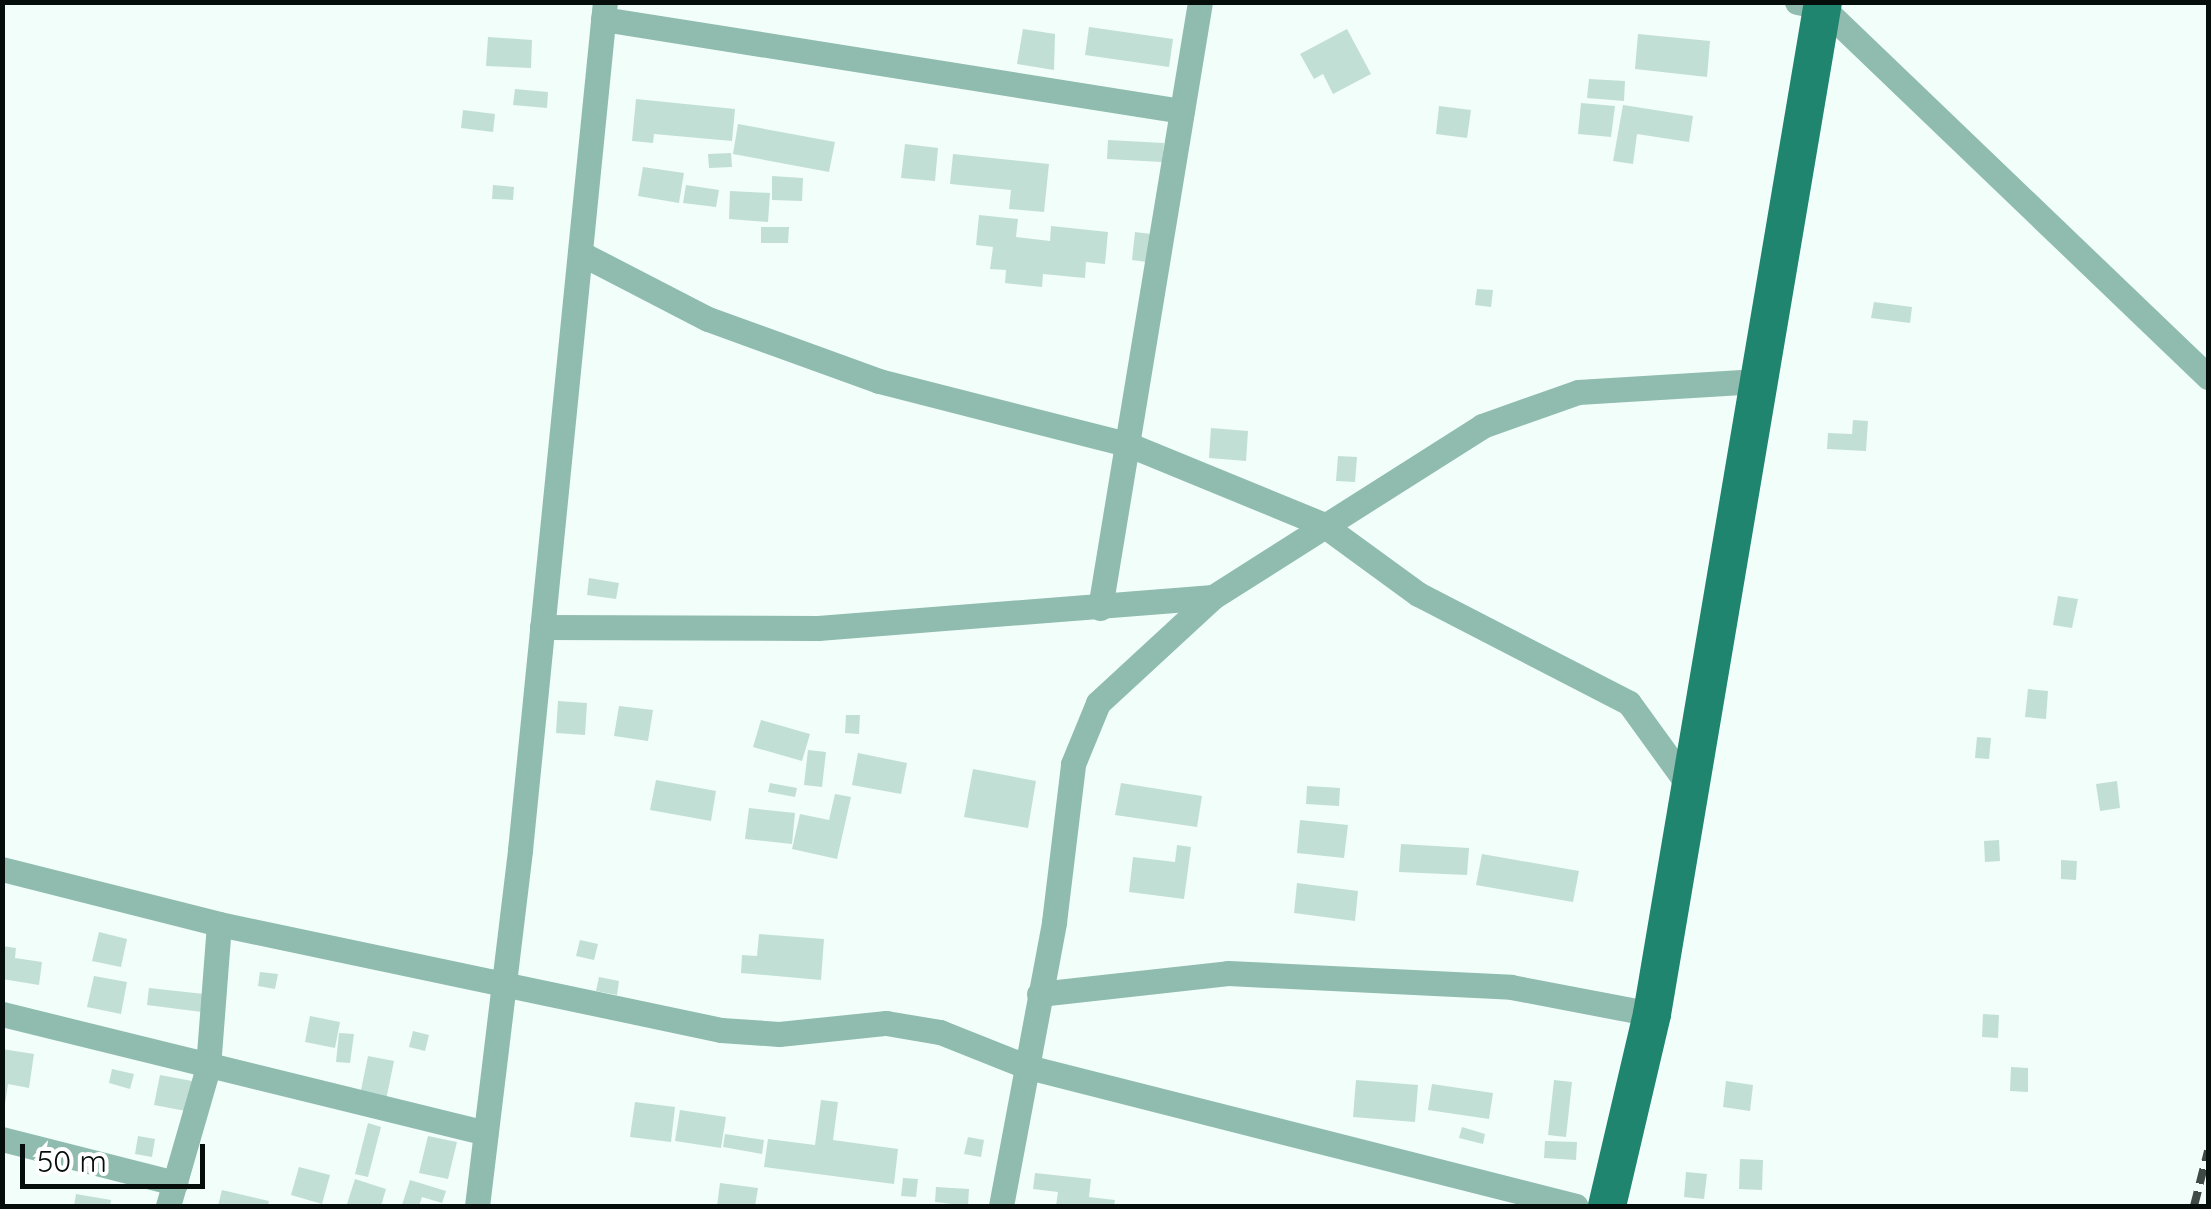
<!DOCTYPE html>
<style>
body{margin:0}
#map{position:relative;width:2211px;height:1209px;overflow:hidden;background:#f2fefa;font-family:Quicksand,sans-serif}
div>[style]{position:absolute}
.building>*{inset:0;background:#c2dfd6}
.minor>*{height:25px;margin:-12.5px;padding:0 12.5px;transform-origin:12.5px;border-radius:12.5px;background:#8fbcae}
.primary>*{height:38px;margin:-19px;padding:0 19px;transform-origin:19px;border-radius:19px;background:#1f856e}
.rail>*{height:8px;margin-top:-4px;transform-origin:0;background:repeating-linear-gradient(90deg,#3f4946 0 15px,transparent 0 23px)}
span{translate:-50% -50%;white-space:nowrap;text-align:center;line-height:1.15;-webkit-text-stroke:10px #fff;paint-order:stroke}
.frame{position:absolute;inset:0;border:5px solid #050e0b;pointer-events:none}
.scale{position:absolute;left:20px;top:1144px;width:185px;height:45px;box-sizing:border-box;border:5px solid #050e0b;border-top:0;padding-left:12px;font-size:30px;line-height:35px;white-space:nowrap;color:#050e0b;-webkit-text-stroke:8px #fff;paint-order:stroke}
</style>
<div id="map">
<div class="building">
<i style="clip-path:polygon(1089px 27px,1173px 39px,1169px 67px,1085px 55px)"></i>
<i style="clip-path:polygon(1023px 29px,1055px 34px,1054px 70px,1017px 64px)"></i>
<i style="clip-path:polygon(1347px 29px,1371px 74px,1333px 94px,1323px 74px,1314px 79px,1300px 54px)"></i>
<i style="clip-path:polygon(1638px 34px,1710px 41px,1707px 77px,1635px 69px)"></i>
<i style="clip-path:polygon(488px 37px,532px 40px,531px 68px,486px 66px)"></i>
<i style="clip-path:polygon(1589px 79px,1625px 81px,1624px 101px,1587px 98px)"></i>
<i style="clip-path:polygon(515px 89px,548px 92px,547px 108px,513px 105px)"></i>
<i style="clip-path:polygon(636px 99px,735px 109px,732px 141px,654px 134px,653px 143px,632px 141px)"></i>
<i style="clip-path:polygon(1581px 103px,1615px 106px,1611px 137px,1578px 134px)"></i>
<i style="clip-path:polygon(1623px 105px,1693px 116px,1689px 142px,1637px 134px,1633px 164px,1613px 161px)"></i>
<i style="clip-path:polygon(1439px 106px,1471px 110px,1467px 138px,1436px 134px)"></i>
<i style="clip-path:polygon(463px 110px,495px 114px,493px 132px,461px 128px)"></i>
<i style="clip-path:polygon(738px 124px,835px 142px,829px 172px,733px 154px)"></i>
<i style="clip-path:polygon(1108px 140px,1164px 143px,1162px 162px,1107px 159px)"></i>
<i style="clip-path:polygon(905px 144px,938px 148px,935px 181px,901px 178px)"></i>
<i style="clip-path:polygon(731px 153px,732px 167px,709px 168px,708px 154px)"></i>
<i style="clip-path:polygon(953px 154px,1049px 164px,1044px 212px,1009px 209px,1011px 190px,950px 184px)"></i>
<i style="clip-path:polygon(643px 167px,684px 173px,679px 203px,638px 196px)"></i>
<i style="clip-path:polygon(772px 176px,803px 178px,802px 201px,772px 200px)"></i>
<i style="clip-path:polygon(493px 185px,514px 187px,513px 200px,492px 199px)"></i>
<i style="clip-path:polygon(686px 185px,719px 190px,716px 207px,683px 203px)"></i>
<i style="clip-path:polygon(730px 191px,770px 193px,768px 222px,729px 219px)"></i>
<i style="clip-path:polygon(979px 215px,1018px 219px,1016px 237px,1050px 241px,1051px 226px,1108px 232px,1105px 264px,1086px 262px,1085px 278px,1043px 274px,1042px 287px,1005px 283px,1006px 270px,990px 269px,993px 247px,976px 245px)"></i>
<i style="clip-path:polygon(761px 227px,789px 227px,788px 243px,761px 243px)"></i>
<i style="clip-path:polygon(1135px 232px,1151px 234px,1147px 262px,1132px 260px)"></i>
<i style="clip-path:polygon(1477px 289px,1493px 290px,1491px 307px,1475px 305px)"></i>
<i style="clip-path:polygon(1874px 302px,1912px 307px,1910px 323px,1871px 318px)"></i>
<i style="clip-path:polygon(1853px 420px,1868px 421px,1866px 451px,1827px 449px,1828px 433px,1852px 434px)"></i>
<i style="clip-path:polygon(1211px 428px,1248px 431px,1246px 461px,1209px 458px)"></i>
<i style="clip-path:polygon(1338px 456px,1357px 457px,1355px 482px,1336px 481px)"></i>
<i style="clip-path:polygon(589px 578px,619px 583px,616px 599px,587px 595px)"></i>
<i style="clip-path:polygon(2058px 596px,2078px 599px,2072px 628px,2053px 625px)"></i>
<i style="clip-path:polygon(2028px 689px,2048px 691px,2046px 719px,2025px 717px)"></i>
<i style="clip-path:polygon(558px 701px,587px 703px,585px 735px,556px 733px)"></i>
<i style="clip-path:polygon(619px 706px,653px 710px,648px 741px,614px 736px)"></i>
<i style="clip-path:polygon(846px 715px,860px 715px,859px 734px,845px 733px)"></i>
<i style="clip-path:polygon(761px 720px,810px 734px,802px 761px,753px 747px)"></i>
<i style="clip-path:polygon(1977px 737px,1991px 738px,1989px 759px,1975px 758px)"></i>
<i style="clip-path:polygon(808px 750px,826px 752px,822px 787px,804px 785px)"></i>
<i style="clip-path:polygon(858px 753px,907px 763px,901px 794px,852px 785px)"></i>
<i style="clip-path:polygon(973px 769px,1036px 781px,1028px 828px,964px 817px)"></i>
<i style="clip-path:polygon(656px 780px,716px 791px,711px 821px,650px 810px)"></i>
<i style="clip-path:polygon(2117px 781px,2120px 808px,2100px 811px,2096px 784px)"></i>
<i style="clip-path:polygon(770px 783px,797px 788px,795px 797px,768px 792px)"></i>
<i style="clip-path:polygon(1121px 783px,1202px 796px,1197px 827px,1115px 815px)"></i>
<i style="clip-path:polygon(1307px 786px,1340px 788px,1339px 806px,1306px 804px)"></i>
<i style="clip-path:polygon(835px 794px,851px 797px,837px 859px,792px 849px,800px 814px,829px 820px)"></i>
<i style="clip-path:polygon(749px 808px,795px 813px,792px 844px,745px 839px)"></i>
<i style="clip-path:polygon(1300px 820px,1348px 825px,1344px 858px,1297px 853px)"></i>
<i style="clip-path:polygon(1999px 840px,2000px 861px,1985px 862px,1984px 841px)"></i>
<i style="clip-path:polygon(1401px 844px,1469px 848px,1467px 875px,1399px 872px)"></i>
<i style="clip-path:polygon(1177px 845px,1191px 847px,1184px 899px,1129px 892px,1133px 857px,1175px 862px)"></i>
<i style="clip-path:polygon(1482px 854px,1579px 871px,1573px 902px,1476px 885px)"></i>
<i style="clip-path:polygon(2061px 860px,2077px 861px,2076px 880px,2061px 879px)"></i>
<i style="clip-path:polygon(1297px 883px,1358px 891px,1355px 921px,1294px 913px)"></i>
<i style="clip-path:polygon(99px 932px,127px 939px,121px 967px,92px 961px)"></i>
<i style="clip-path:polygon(759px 934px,824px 939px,821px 980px,741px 973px,742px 955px,757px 956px)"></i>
<i style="clip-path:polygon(580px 940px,598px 944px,594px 960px,576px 956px)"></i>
<i style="clip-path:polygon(2px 946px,16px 948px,15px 958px,42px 962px,39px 985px,2px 979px)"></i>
<i style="clip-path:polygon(260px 972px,278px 974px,275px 989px,258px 986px)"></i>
<i style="clip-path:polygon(94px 976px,127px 982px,121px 1014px,87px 1007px)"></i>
<i style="clip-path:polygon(599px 977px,619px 981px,617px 995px,596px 991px)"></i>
<i style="clip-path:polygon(149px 988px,204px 994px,202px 1012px,147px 1005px)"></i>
<i style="clip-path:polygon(1983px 1014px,1999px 1015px,1998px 1038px,1982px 1037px)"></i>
<i style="clip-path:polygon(310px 1016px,340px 1022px,335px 1048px,305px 1042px)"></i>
<i style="clip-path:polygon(413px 1031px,429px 1035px,425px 1051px,409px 1047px)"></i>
<i style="clip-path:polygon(339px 1033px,354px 1034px,350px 1063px,336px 1062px)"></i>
<i style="clip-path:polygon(2px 1049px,34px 1054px,29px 1088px,8px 1084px,5px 1104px)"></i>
<i style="clip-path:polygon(368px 1056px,394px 1061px,386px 1100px,360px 1095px)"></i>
<i style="clip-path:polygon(2011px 1067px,2028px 1068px,2028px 1092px,2010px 1091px)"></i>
<i style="clip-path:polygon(112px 1069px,134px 1074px,130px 1089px,109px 1083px)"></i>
<i style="clip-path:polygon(160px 1075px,192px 1081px,186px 1111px,154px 1105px)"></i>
<i style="clip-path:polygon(1356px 1080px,1418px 1085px,1415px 1122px,1353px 1117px)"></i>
<i style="clip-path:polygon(1554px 1080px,1572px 1082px,1566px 1137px,1548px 1135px)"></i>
<i style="clip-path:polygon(1726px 1081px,1753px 1085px,1750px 1111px,1723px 1107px)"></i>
<i style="clip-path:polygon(1432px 1084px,1493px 1093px,1489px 1119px,1428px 1110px)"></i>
<i style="clip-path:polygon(821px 1100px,838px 1102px,833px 1140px,898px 1149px,894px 1184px,764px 1167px,768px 1139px,815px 1145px)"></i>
<i style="clip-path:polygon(635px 1102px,675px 1107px,671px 1142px,630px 1137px)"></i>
<i style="clip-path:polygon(680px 1110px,726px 1117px,721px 1148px,675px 1141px)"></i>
<i style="clip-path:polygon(368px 1123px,381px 1127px,368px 1177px,355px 1174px)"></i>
<i style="clip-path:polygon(1462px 1127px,1485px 1134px,1483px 1144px,1459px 1138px)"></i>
<i style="clip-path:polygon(725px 1134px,764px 1140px,762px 1154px,723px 1147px)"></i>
<i style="clip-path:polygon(138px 1136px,155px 1139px,152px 1157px,135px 1154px)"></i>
<i style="clip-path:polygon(428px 1136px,457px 1142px,448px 1179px,419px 1173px)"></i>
<i style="clip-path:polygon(968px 1137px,984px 1140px,981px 1157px,964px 1154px)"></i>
<i style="clip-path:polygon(1545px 1141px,1577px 1142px,1576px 1160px,1544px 1158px)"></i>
<i style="clip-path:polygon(1740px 1159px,1763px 1160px,1762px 1190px,1739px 1189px)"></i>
<i style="clip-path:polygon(299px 1167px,330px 1175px,322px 1204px,291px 1195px)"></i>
<i style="clip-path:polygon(1686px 1172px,1707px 1174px,1704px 1199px,1684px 1197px)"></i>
<i style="clip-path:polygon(1035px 1173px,1091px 1179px,1089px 1197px,1115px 1200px,1114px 1206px,1056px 1206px,1058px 1192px,1033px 1189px)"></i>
<i style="clip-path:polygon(903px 1178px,918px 1179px,916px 1197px,901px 1196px)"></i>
<i style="clip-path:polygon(355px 1179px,386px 1189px,381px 1206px,347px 1204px)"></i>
<i style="clip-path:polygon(410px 1180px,446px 1191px,442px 1203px,422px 1197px,419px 1206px,402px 1205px)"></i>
<i style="clip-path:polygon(720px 1183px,758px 1188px,755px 1206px,717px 1206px)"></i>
<i style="clip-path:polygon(936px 1187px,969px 1189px,968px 1206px,935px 1202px)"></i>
<i style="clip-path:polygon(222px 1190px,269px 1201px,268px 1206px,218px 1206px)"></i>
<i style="clip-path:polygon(76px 1194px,111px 1200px,110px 1206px,74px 1206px)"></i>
</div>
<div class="minor">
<i style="left:1797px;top:2px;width:25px;rotate:11deg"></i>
<i style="left:1822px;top:7px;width:535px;rotate:43.79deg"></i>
<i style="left:603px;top:19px;width:586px;rotate:9.03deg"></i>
<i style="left:580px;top:253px;width:144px;rotate:27.3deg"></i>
<i style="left:708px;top:319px;width:182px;rotate:19.9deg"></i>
<i style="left:879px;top:381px;width:256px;rotate:14.3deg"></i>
<i style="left:1127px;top:444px;width:211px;rotate:22.3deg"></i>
<i style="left:1322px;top:524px;width:119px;rotate:36.1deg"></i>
<i style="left:1418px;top:594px;width:237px;rotate:27.3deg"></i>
<i style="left:1629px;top:703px;width:102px;rotate:54.1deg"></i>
<i style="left:1100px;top:608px;width:614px;rotate:-80.63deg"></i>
<i style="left:542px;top:627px;width:276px;rotate:0.2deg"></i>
<i style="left:818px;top:628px;width:396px;rotate:-4.5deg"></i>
<i style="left:2px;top:869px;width:224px;rotate:14.2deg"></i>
<i style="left:219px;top:924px;width:513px;rotate:11.92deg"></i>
<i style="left:721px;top:1030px;width:58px;rotate:3.9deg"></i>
<i style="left:779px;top:1034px;width:108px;rotate:-5.9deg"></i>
<i style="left:886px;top:1023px;width:55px;rotate:9.5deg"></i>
<i style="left:940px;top:1032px;width:95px;rotate:21.7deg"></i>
<i style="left:1028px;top:1067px;width:565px;rotate:14.23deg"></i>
<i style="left:1039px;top:994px;width:190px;rotate:-6.3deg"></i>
<i style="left:1228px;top:973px;width:283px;rotate:2.8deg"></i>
<i style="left:1511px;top:987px;width:144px;rotate:10.8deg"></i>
<i style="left:2px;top:1014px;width:495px;rotate:13.8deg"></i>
<i style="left:2px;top:1139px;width:179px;rotate:14.3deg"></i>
<i style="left:168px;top:1206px;width:145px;rotate:-73.9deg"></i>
<i style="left:208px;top:1067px;width:143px;rotate:-85.6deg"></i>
<i style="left:477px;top:1206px;width:359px;rotate:-83.1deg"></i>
<i style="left:520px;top:850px;width:852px;rotate:-84.28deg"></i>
<i style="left:1001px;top:1206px;width:289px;rotate:-79.4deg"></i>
<i style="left:1054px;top:922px;width:159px;rotate:-83.1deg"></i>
<i style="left:1073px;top:764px;width:66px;rotate:-67.7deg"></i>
<i style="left:1098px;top:703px;width:156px;rotate:-42.7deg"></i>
<i style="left:1213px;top:597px;width:319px;rotate:-32.4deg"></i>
<i style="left:1482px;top:426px;width:102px;rotate:-19.5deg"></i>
<i style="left:1578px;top:392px;width:180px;rotate:-3.5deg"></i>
</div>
<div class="primary">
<i style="left:1607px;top:1206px;width:197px;rotate:-76.8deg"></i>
<i style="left:1652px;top:1014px;width:1026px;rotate:-80.41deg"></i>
</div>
<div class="rail">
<i style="left:2194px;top:1206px;width:57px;rotate:-75.7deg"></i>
</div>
<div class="frame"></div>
<div class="scale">50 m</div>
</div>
